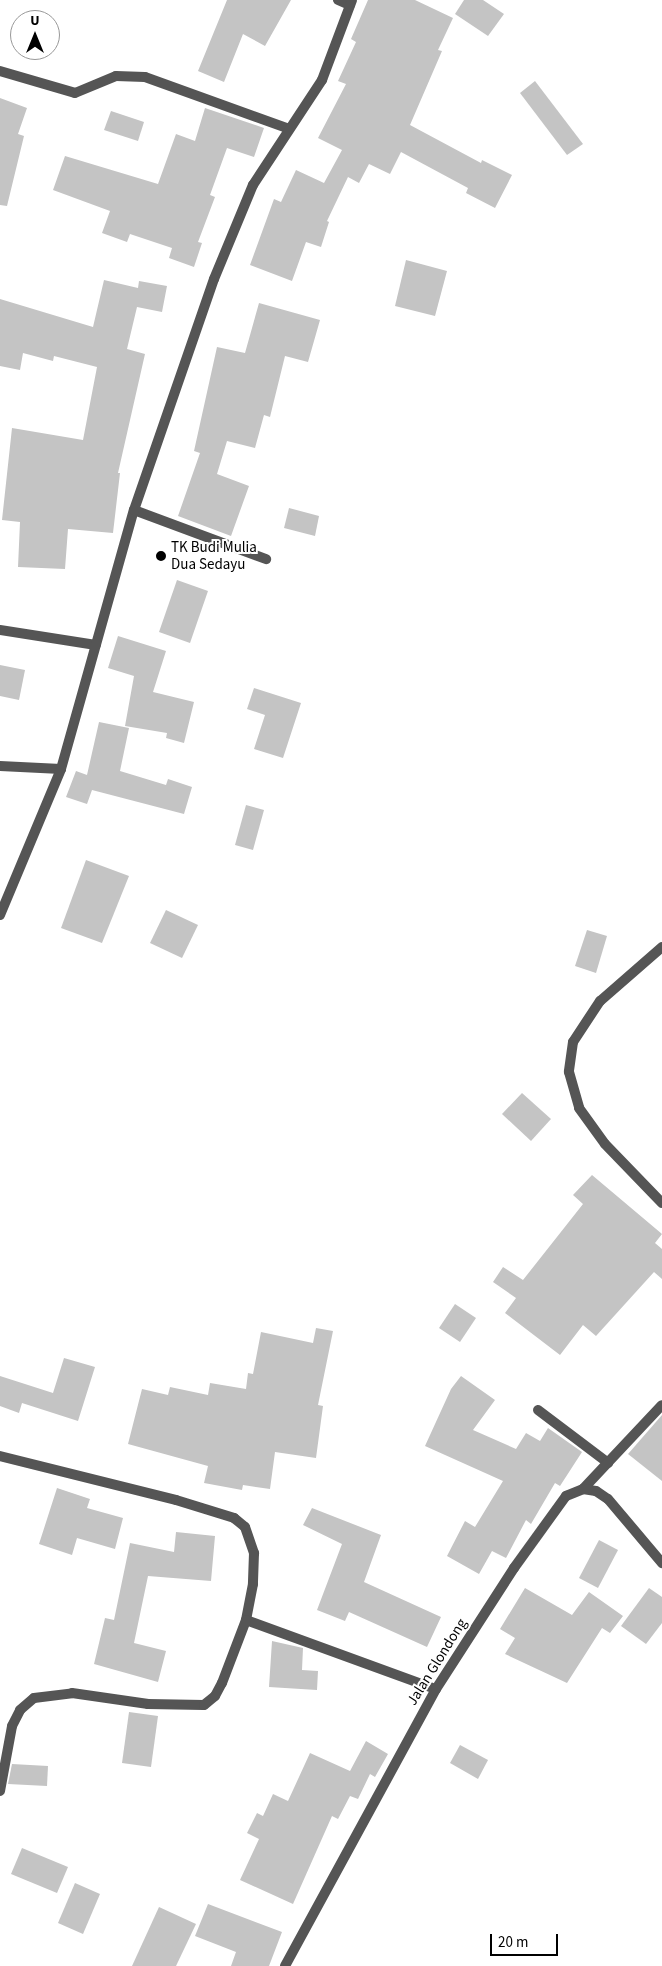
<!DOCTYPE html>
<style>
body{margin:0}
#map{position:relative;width:662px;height:1966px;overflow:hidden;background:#fff;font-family:"Source Sans 3",sans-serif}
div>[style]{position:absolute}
.building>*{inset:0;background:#c4c4c4}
.minor>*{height:10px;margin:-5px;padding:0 5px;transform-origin:5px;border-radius:5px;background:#555}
.dots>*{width:14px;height:14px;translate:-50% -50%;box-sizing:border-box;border:2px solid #fff;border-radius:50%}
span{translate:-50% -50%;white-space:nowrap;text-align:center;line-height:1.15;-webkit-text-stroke:4px #fff;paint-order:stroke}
.poi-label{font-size:15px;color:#000}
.left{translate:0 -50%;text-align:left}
.street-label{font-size:15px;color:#000}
.north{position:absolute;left:10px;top:10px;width:50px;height:50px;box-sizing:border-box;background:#fff;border:1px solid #999;border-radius:50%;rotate:0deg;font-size:14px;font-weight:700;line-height:20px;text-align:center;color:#000}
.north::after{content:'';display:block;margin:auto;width:18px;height:22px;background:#000;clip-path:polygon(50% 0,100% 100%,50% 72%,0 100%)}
.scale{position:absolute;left:490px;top:1934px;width:68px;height:22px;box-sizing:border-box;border:2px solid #000;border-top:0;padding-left:6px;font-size:15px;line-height:18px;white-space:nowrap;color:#000;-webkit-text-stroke:4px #fff;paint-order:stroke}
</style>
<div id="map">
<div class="building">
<i style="clip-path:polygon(227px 0,291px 0,265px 46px,243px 34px,224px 82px,198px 71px)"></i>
<i style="clip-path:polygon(368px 0,415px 0,453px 18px,438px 50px,442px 51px,410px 125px,481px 163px,482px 160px,512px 175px,495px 208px,466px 193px,468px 188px,401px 152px,390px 174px,369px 164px,359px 183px,348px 177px,327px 221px,329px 222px,321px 247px,306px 242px,292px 281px,250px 265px,274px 199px,281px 202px,296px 170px,324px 183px,342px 150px,318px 138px,346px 84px,338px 81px,356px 42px,351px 39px)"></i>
<i style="clip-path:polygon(464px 0,483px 0,504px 14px,488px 36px,455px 14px)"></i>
<i style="clip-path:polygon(535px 81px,583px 144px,567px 155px,520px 93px)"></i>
<i style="clip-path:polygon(0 98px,27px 108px,18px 134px,24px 136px,7px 206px,0 205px)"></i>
<i style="clip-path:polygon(205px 108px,264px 128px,254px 157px,227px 148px,210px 195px,215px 197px,198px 242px,202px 243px,194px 267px,169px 258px,172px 248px,130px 234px,127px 242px,102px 233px,110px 211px,53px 190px,65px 156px,158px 184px,176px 134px,195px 141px)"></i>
<i style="clip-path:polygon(111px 111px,144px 122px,138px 141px,104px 130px)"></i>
<i style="clip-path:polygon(406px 260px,447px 271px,435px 316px,395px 306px)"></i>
<i style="clip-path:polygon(104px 280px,138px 288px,139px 281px,167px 286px,162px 312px,137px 307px,127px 349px,145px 354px,118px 473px,120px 473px,113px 533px,68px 529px,65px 569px,18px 567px,20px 522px,2px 520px,12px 428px,83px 440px,97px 367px,54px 356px,53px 361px,23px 353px,20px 370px,0 366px,0 299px,93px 327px)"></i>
<i style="clip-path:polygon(259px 303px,320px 320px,308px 362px,285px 356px,270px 417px,264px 415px,255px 448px,227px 441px,217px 474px,249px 486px,231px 536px,178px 516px,200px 453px,194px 451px,217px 347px,245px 353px)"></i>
<i style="clip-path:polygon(289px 508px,319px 516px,315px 536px,284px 528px)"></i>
<i style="clip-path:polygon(177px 580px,208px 591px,190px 643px,159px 632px)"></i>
<i style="clip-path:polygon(118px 636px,166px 651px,153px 692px,194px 702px,184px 743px,166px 738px,167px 733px,125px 726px,134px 676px,108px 668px)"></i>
<i style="clip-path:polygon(0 665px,25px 670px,19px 700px,0 696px)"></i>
<i style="clip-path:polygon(254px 688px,301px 703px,283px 758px,254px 749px,265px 715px,247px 709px)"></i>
<i style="clip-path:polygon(99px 722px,129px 728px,120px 771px,166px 785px,168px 779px,192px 787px,184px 814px,92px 790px,87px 804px,66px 797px,76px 771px,87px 775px)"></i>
<i style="clip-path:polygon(246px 805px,264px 810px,253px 850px,235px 845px)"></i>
<i style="clip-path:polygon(86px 860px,129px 876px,102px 943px,61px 928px)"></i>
<i style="clip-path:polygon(166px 910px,198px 925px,182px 958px,150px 943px)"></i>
<i style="clip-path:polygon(587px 930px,607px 936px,596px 973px,575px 966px)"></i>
<i style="clip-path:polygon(522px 1093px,551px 1119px,531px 1141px,502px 1114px)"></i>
<i style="clip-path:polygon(592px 1175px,662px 1234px,655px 1243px,662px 1249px,662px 1279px,654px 1272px,596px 1336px,583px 1325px,560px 1355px,505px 1313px,516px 1298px,493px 1282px,503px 1267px,523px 1280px,583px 1204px,573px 1195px)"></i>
<i style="clip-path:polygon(455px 1304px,476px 1318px,460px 1342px,439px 1328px)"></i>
<i style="clip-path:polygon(316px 1328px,333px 1331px,318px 1405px,323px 1406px,316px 1458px,275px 1452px,270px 1489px,243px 1485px,242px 1490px,204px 1483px,208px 1466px,128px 1444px,142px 1389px,168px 1395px,170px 1387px,208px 1395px,210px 1383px,246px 1389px,248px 1373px,253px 1374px,261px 1332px,313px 1343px)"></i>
<i style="clip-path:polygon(64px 1358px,95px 1367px,78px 1421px,22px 1403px,19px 1413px,0 1406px,0 1376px,53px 1393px)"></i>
<i style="clip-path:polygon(461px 1376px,495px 1400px,473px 1430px,516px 1449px,526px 1433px,540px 1441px,548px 1428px,582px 1452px,560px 1486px,555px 1483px,531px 1524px,526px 1520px,506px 1558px,492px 1551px,479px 1574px,447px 1556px,465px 1521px,475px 1527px,503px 1481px,425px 1446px,451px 1389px)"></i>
<i style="clip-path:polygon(662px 1415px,662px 1481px,628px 1454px)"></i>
<i style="clip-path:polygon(57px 1488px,90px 1499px,87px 1508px,123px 1518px,115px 1549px,77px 1538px,72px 1555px,39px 1544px)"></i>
<i style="clip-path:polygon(312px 1508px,381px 1535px,364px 1582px,441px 1617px,427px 1647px,349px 1612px,345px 1621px,317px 1610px,342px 1544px,303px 1525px)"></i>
<i style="clip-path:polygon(176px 1532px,215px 1536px,211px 1581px,148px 1576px,134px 1643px,166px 1651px,158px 1682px,94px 1664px,105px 1618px,114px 1620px,130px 1543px,174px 1552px)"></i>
<i style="clip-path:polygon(599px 1540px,618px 1550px,598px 1588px,579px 1578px)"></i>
<i style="clip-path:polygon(525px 1588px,572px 1615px,589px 1592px,623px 1616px,610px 1633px,602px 1628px,567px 1683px,505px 1654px,515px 1638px,500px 1629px)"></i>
<i style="clip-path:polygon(649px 1588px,662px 1597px,662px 1623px,646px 1644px,621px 1626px)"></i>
<i style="clip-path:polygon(272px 1641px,303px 1648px,302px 1670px,318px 1671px,317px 1690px,269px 1687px)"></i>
<i style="clip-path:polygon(129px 1712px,158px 1716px,151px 1767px,122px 1763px)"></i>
<i style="clip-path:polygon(366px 1741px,388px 1754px,375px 1777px,370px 1774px,358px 1799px,350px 1796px,338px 1819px,332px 1816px,293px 1904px,240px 1880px,259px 1839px,247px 1833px,257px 1813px,263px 1816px,273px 1794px,288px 1801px,310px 1753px,350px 1771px)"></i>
<i style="clip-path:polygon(460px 1745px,488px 1760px,478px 1779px,450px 1763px)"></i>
<i style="clip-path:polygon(12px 1764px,48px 1766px,47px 1786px,8px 1784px)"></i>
<i style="clip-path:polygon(22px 1848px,68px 1867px,57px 1893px,11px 1874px)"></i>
<i style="clip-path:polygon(75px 1883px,100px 1894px,83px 1934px,58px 1923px)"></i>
<i style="clip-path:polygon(208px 1904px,282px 1932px,269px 1966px,231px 1966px,236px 1952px,195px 1936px)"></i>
<i style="clip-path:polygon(159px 1907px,196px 1924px,176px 1966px,132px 1966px)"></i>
</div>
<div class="minor">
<i style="left:338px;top:0;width:13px;rotate:23deg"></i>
<i style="left:0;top:71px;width:78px;rotate:16.3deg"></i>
<i style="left:75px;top:93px;width:44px;rotate:-22.5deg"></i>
<i style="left:116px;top:76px;width:29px;rotate:2deg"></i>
<i style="left:145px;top:77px;width:151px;rotate:19.8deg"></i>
<i style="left:134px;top:510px;width:141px;rotate:20.4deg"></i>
<i style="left:0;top:630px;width:97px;rotate:8.9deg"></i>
<i style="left:0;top:766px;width:61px;rotate:2.8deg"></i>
<i style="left:0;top:915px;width:158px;rotate:-67.3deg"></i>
<i style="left:61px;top:769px;width:269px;rotate:-74.3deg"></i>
<i style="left:134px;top:510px;width:244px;rotate:-70.9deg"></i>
<i style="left:214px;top:279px;width:102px;rotate:-67.5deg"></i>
<i style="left:253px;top:185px;width:126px;rotate:-56.7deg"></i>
<i style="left:322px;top:80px;width:85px;rotate:-69.4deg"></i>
<i style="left:662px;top:947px;width:82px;rotate:138.9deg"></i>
<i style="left:600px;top:1001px;width:49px;rotate:123.4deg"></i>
<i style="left:573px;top:1042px;width:30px;rotate:98deg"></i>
<i style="left:569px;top:1072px;width:37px;rotate:74deg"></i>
<i style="left:579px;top:1108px;width:44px;rotate:54.2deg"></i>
<i style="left:605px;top:1144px;width:82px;rotate:46deg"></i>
<i style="left:538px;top:1410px;width:88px;rotate:37.1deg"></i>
<i style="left:0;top:1456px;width:181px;rotate:14deg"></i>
<i style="left:176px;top:1500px;width:61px;rotate:17.2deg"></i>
<i style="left:234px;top:1518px;width:14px;rotate:39deg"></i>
<i style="left:245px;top:1527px;width:28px;rotate:71deg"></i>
<i style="left:254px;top:1553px;width:31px;rotate:92deg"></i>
<i style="left:253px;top:1584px;width:37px;rotate:101deg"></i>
<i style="left:246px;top:1620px;width:202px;rotate:20deg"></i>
<i style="left:583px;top:1489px;width:115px;rotate:-46.8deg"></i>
<i style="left:0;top:1791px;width:66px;rotate:-79.5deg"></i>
<i style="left:12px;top:1726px;width:18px;rotate:-63deg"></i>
<i style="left:20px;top:1710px;width:18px;rotate:-41deg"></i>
<i style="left:34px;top:1698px;width:38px;rotate:-7deg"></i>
<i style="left:72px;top:1693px;width:77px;rotate:8.2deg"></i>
<i style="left:148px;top:1704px;width:56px;rotate:1deg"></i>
<i style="left:204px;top:1705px;width:14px;rotate:-39deg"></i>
<i style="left:215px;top:1696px;width:15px;rotate:-62deg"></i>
<i style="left:222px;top:1683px;width:67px;rotate:-69.1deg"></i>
<i style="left:285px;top:1966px;width:315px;rotate:-61.4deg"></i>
<i style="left:436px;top:1689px;width:144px;rotate:-57.2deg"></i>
<i style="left:514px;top:1568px;width:89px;rotate:-54.2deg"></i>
<i style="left:566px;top:1496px;width:18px;rotate:-22deg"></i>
<i style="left:583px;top:1489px;width:13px;rotate:9deg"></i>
<i style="left:596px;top:1491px;width:14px;rotate:34deg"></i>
<i style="left:608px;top:1499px;width:84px;rotate:49.8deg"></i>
</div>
<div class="dots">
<i style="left:161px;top:556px;background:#000"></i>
</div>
<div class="poi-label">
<span class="left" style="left:171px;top:556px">TK Budi Mulia<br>Dua Sedayu</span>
</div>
<div class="street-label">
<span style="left:437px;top:1662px;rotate:-58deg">Jalan Glondong</span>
</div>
<div class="north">U</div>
<div class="scale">20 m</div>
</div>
